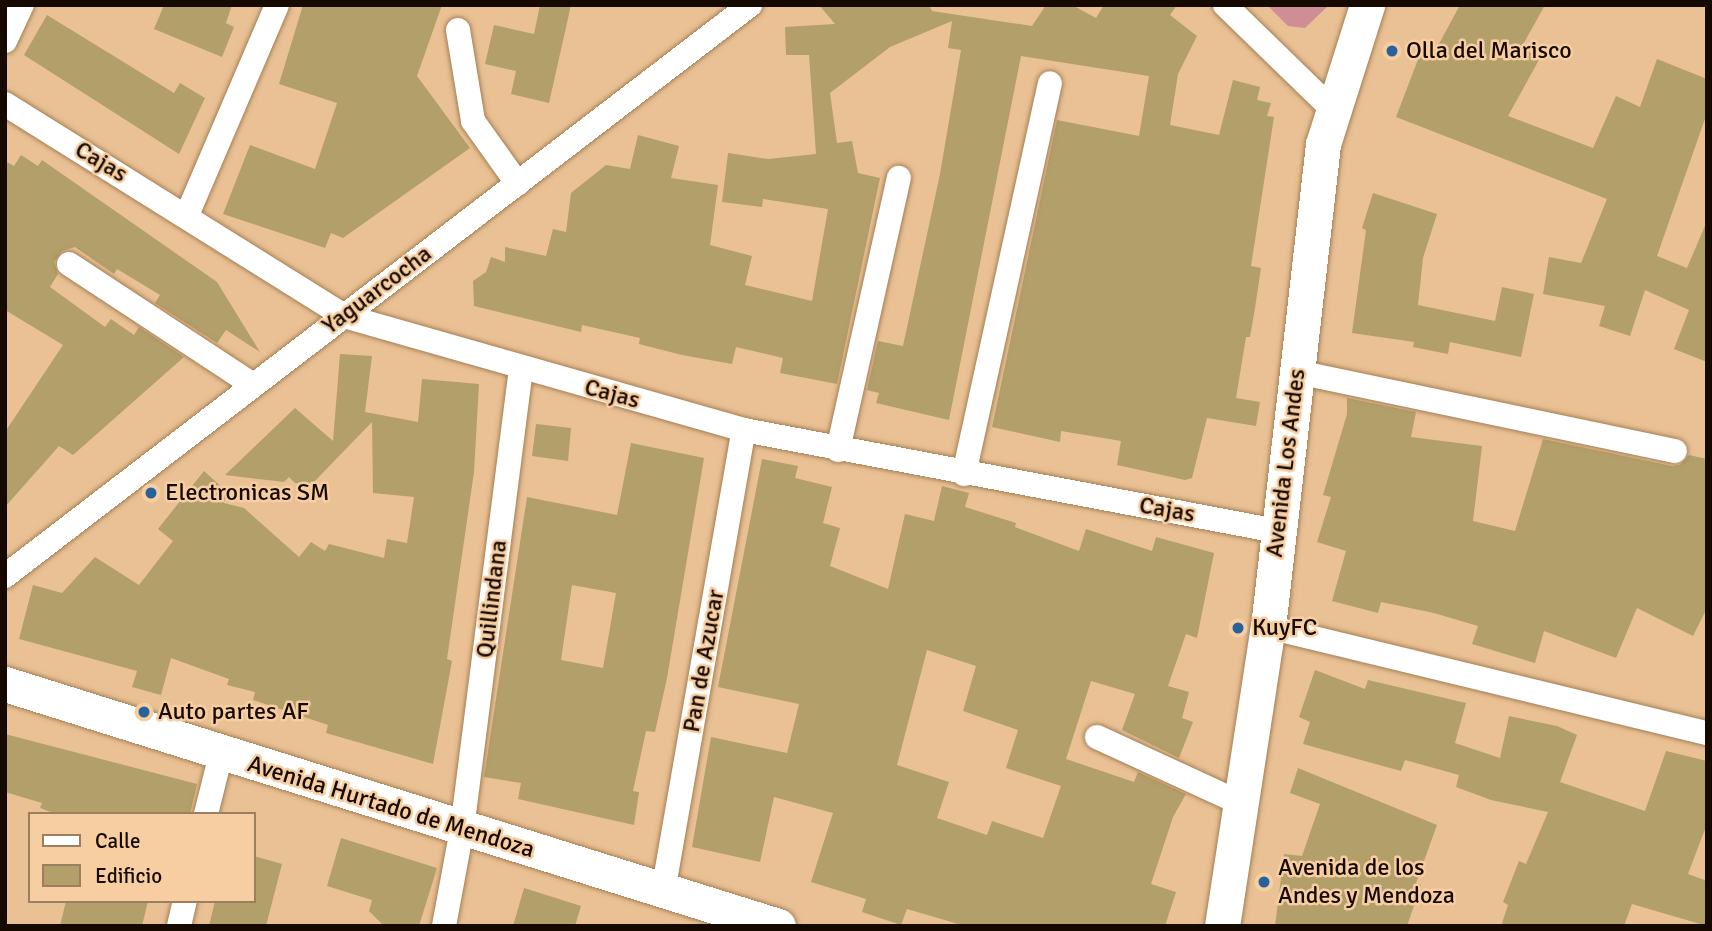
<!DOCTYPE html>
<style>
body{margin:0}
#map{position:relative;width:1712px;height:931px;overflow:hidden;background:#e9c194;font-family:Signika,sans-serif}
div>[style]{position:absolute}
.green>*{inset:0;background:#cf8d96}
.building>*{inset:0;background:#b39f6a}
.roads{filter:drop-shadow(0 0 2px #a47f54) drop-shadow(0 0 2px #a47f54)}
.street>*{height:24px;margin:-12px;padding:0 12px;transform-origin:12px;border-radius:12px;background:#fff}
.secondary>*{height:35px;margin:-17.5px;padding:0 17.5px;transform-origin:17.5px;border-radius:17.5px;background:#fff}
.dots>*{width:19px;height:19px;translate:-50% -50%;box-sizing:border-box;border:4px solid #f6cea1;border-radius:50%}
span{translate:-50% -50%;white-space:nowrap;text-align:center;line-height:1.15;-webkit-text-stroke:5px #f6cea1;paint-order:stroke}
.poi-label{font-size:24px;color:#160900}
.left{translate:0 -50%;text-align:left}
.street-label{font-size:24px;color:#160900}
.frame{position:absolute;inset:0;border:7px solid #160900;pointer-events:none}
.legend{position:absolute;left:28px;top:812px;width:228px;height:91px;box-sizing:border-box;background:#f6cea1;border:2px solid #9c7f61;margin:0;padding:9px 12px;list-style:none;font-size:21px;color:#160900}
.legend li{display:flex;align-items:center;gap:14px;height:35px}
.legend b{width:35px;border:2px solid #9c7f61}
</style>
<div id="map">
<div class="green">
<i style="clip-path:polygon(1267px 5px,1329px 5px,1305px 28px,1288px 26px)"></i>
</div>
<div class="building">
<i style="clip-path:polygon(164px 5px,232px 5px,226px 23px,234px 27px,222px 57px,154px 29px)"></i>
<i style="clip-path:polygon(303px 5px,442px 5px,417px 76px,470px 148px,343px 238px,331px 233px,325px 248px,223px 214px,250px 145px,315px 169px,337px 103px,279px 84px)"></i>
<i style="clip-path:polygon(540px 5px,571px 5px,549px 103px,511px 94px,516px 71px,485px 64px,494px 25px,534px 34px)"></i>
<i style="clip-path:polygon(819px 5px,929px 5px,932px 11px,1032px 26px,1046px 5px,1072px 5px,1096px 18px,1104px 5px,1177px 5px,1170px 15px,1197px 36px,1178px 74px,1170px 125px,1219px 135px,1233px 80px,1260px 87px,1257px 100px,1271px 103px,1267px 116px,1274px 117px,1251px 266px,1261px 268px,1255px 308px,1250px 337px,1246px 337px,1236px 398px,1260px 402px,1256px 426px,1207px 418px,1192px 478px,1185px 480px,1117px 465px,1121px 441px,1061px 431px,1060px 442px,992px 427px,1057px 120px,1139px 136px,1149px 76px,1021px 56px,949px 420px,876px 403px,879px 393px,867px 390px,878px 341px,903px 346px,940px 174px,961px 50px,948px 48px,952px 21px,890px 47px,830px 93px,837px 143px,852px 141px,858px 173px,880px 178px,837px 384px,780px 373px,783px 358px,736px 347px,732px 364px,682px 355px,639px 344px,640px 338px,582px 325px,581px 332px,474px 306px,473px 281px,486px 272px,491px 257px,505px 262px,505px 247px,546px 256px,553px 229px,566px 232px,571px 193px,606px 165px,630px 169px,638px 135px,679px 146px,671px 178px,718px 185px,710px 245px,752px 256px,745px 285px,812px 301px,828px 209px,763px 199px,762px 207px,722px 202px,728px 153px,768px 159px,816px 154px,809px 55px,786px 55px,785px 27px,835px 24px)"></i>
<i style="clip-path:polygon(1460px 5px,1545px 5px,1521px 48px,1540px 58px,1508px 116px,1593px 148px,1616px 96px,1640px 107px,1657px 59px,1707px 79px,1707px 113px,1657px 256px,1687px 268px,1707px 221px,1707px 362px,1674px 349px,1689px 310px,1645px 290px,1630px 336px,1599px 326px,1605px 306px,1543px 294px,1549px 257px,1581px 263px,1607px 199px,1396px 117px,1422px 49px,1434px 53px)"></i>
<i style="clip-path:polygon(47px 15px,174px 93px,180px 83px,205px 98px,179px 154px,24px 55px)"></i>
<i style="clip-path:polygon(21px 155px,38px 166px,42px 160px,217px 282px,260px 352px,226px 330px,217px 343px,155px 303px,160px 295px,117px 269px,114px 274px,75px 247px,62px 251px,54px 262px,58px 274px,50px 287px,105px 327px,111px 319px,134px 335px,139px 327px,184px 357px,73px 455px,59px 446px,5px 507px,5px 432px,63px 345px,5px 310px,5px 161px,14px 166px)"></i>
<i style="clip-path:polygon(1373px 193px,1437px 214px,1423px 258px,1418px 305px,1495px 321px,1502px 287px,1534px 294px,1521px 357px,1450px 342px,1448px 354px,1413px 347px,1414px 342px,1352px 333px,1366px 230px,1362px 228px)"></i>
<i style="clip-path:polygon(340px 354px,372px 356px,365px 412px,418px 422px,422px 379px,479px 384px,474px 472px,447px 659px,452px 661px,433px 764px,326px 733px,328px 725px,253px 700px,255px 692px,227px 685px,229px 679px,171px 658px,161px 695px,132px 687px,137px 671px,19px 639px,33px 585px,62px 593px,95px 557px,139px 585px,173px 541px,158px 529px,204px 471px,226px 491px,224px 503px,244px 508px,299px 557px,311px 542px,325px 551px,329px 544px,384px 558px,387px 539px,407px 543px,414px 497px,373px 493px,372px 422px,311px 485px,295px 483px,289px 477px,284px 482px,225px 475px,295px 408px,333px 441px)"></i>
<i style="clip-path:polygon(1347px 398px,1416px 412px,1411px 437px,1482px 446px,1473px 521px,1515px 531px,1543px 439px,1672px 466px,1680px 465px,1689px 455px,1707px 459px,1707px 608px,1693px 636px,1637px 608px,1616px 658px,1544px 631px,1535px 663px,1472px 644px,1478px 626px,1434px 613px,1381px 602px,1378px 613px,1332px 601px,1346px 551px,1317px 542px,1331px 497px,1323px 495px,1347px 414px)"></i>
<i style="clip-path:polygon(536px 424px,571px 428px,568px 461px,532px 456px)"></i>
<i style="clip-path:polygon(evenodd,631px 443px,704px 458px,667px 678px,655px 732px,646px 731px,633px 791px,639px 792px,634px 825px,518px 799px,521px 783px,484px 777px,527px 497px,617px 515px,631px 443px,572px 585px,616px 593px,603px 668px,561px 660px,572px 585px)"></i>
<i style="clip-path:polygon(evenodd,762px 459px,798px 466px,795px 478px,832px 487px,823px 523px,840px 528px,830px 566px,888px 589px,905px 514px,934px 521px,942px 486px,969px 493px,965px 507px,1016px 523px,1015px 527px,1079px 551px,1086px 529px,1152px 551px,1156px 537px,1214px 553px,1197px 638px,1186px 634px,1168px 686px,1189px 692px,1182px 718px,1193px 722px,1179px 758px,1122px 730px,1135px 694px,1091px 681px,1066px 759px,1134px 782px,1138px 772px,1186px 794px,1173px 817px,1151px 884px,1176px 892px,1165px 926px,965px 926px,907px 909px,901px 925px,862px 912px,866px 899px,811px 882px,833px 813px,774px 797px,760px 862px,692px 847px,711px 737px,787px 753px,799px 704px,718px 687px,762px 459px,927px 650px,976px 666px,963px 711px,1018px 730px,1006px 768px,1061px 786px,1043px 838px,992px 821px,987px 835px,937px 818px,949px 782px,897px 765px,927px 650px)"></i>
<i style="clip-path:polygon(1315px 670px,1365px 689px,1368px 680px,1466px 703px,1455px 743px,1500px 758px,1509px 716px,1557px 726px,1577px 735px,1560px 782px,1645px 811px,1666px 751px,1707px 761px,1707px 824px,1688px 874px,1707px 881px,1707px 926px,1632px 904px,1624px 926px,1501px 926px,1508px 905px,1503px 902px,1519px 861px,1526px 864px,1548px 812px,1491px 800px,1456px 787px,1459px 775px,1405px 760px,1401px 771px,1303px 744px,1310px 722px,1299px 717px)"></i>
<i style="clip-path:polygon(5px 734px,197px 784px,190px 814px,56px 814px,40px 808px,42px 803px,5px 792px)"></i>
<i style="clip-path:polygon(1298px 768px,1437px 825px,1416px 883px,1421px 885px,1407px 926px,1275px 926px,1284px 854px,1302px 856px,1320px 804px,1290px 793px)"></i>
<i style="clip-path:polygon(341px 838px,437px 868px,419px 926px,384px 926px,369px 911px,372px 900px,327px 886px)"></i>
<i style="clip-path:polygon(254px 856px,282px 864px,266px 926px,209px 926px,215px 901px,254px 901px)"></i>
<i style="clip-path:polygon(524px 888px,581px 906px,575px 926px,513px 926px)"></i>
<i style="clip-path:polygon(66px 901px,148px 901px,142px 926px,60px 926px)"></i>
</div>
<div class="roads">
<div class="street">
<i style="left:1225px;top:5px;width:149px;rotate:44.2deg"></i>
<i style="left:458px;top:30px;width:92px;rotate:80.6deg"></i>
<i style="left:473px;top:121px;width:77px;rotate:54.5deg"></i>
<i style="left:5px;top:41px;width:40px;rotate:-65deg"></i>
<i style="left:5px;top:104px;width:400px;rotate:32deg"></i>
<i style="left:344px;top:316px;width:416px;rotate:15.9deg"></i>
<i style="left:744px;top:430px;width:542px;rotate:10.73deg"></i>
<i style="left:187px;top:215px;width:228px;rotate:-66.8deg"></i>
<i style="left:69px;top:264px;width:219px;rotate:33.3deg"></i>
<i style="left:1297px;top:372px;width:386px;rotate:11.8deg"></i>
<i style="left:838px;top:450px;width:279px;rotate:-77.4deg"></i>
<i style="left:964px;top:474px;width:400px;rotate:-77.6deg"></i>
<i style="left:5px;top:576px;width:939px;rotate:-37.47deg"></i>
<i style="left:1268px;top:627px;width:452px;rotate:13.6deg"></i>
<i style="left:1097px;top:737px;width:161px;rotate:24.7deg"></i>
<i style="left:206px;top:814px;width:62px;rotate:-76deg"></i>
<i style="left:663px;top:892px;width:469px;rotate:-80.1deg"></i>
<i style="left:179px;top:926px;width:26px;rotate:-77deg"></i>
<i style="left:444px;top:926px;width:99px;rotate:-79.5deg"></i>
<i style="left:462px;top:829px;width:464px;rotate:-82.7deg"></i>
</div>
<div class="secondary">
<i style="left:5px;top:684px;width:810px;rotate:17.38deg"></i>
<i style="left:1222px;top:926px;width:303px;rotate:-81.3deg"></i>
<i style="left:1268px;top:627px;width:486px;rotate:-83.5deg"></i>
<i style="left:1323px;top:144px;width:146px;rotate:-72.4deg"></i>
</div>
</div>
<div class="dots">
<i style="left:1392px;top:51px;background:#29629a"></i>
<i style="left:151px;top:493px;background:#29629a"></i>
<i style="left:1238px;top:628px;background:#29629a"></i>
<i style="left:144px;top:712px;background:#29629a"></i>
<i style="left:1264px;top:882px;background:#29629a"></i>
</div>
<div class="poi-label">
<span class="left" style="left:1406px;top:51px">Olla del Marisco</span>
<span class="left" style="left:165px;top:493px">Electronicas SM</span>
<span class="left" style="left:1252px;top:628px">KuyFC</span>
<span class="left" style="left:158px;top:712px">Auto partes AF</span>
<span class="left" style="left:1278px;top:882px">Avenida de los<br>Andes y Mendoza</span>
</div>
<div class="street-label">
<span style="left:101px;top:162px;rotate:31deg">Cajas</span>
<span style="left:377px;top:290px;rotate:-37deg">Yaguarcocha</span>
<span style="left:612px;top:394px;rotate:15deg">Cajas</span>
<span style="left:1286px;top:463px;rotate:-83deg">Avenida Los Andes</span>
<span style="left:1167px;top:510px;rotate:10deg">Cajas</span>
<span style="left:492px;top:599px;rotate:-83deg">Quillindana</span>
<span style="left:704px;top:661px;rotate:-80deg">Pan de Azucar</span>
<span style="left:391px;top:807px;rotate:17deg">Avenida Hurtado de Mendoza</span>
</div>
<div class="frame"></div>
<ul class="legend">
<li><b style="height:9px;background:#fff"></b>Calle</li>
<li><b style="height:19px;background:#b39f6a"></b>Edificio</li>
</ul>
</div>
